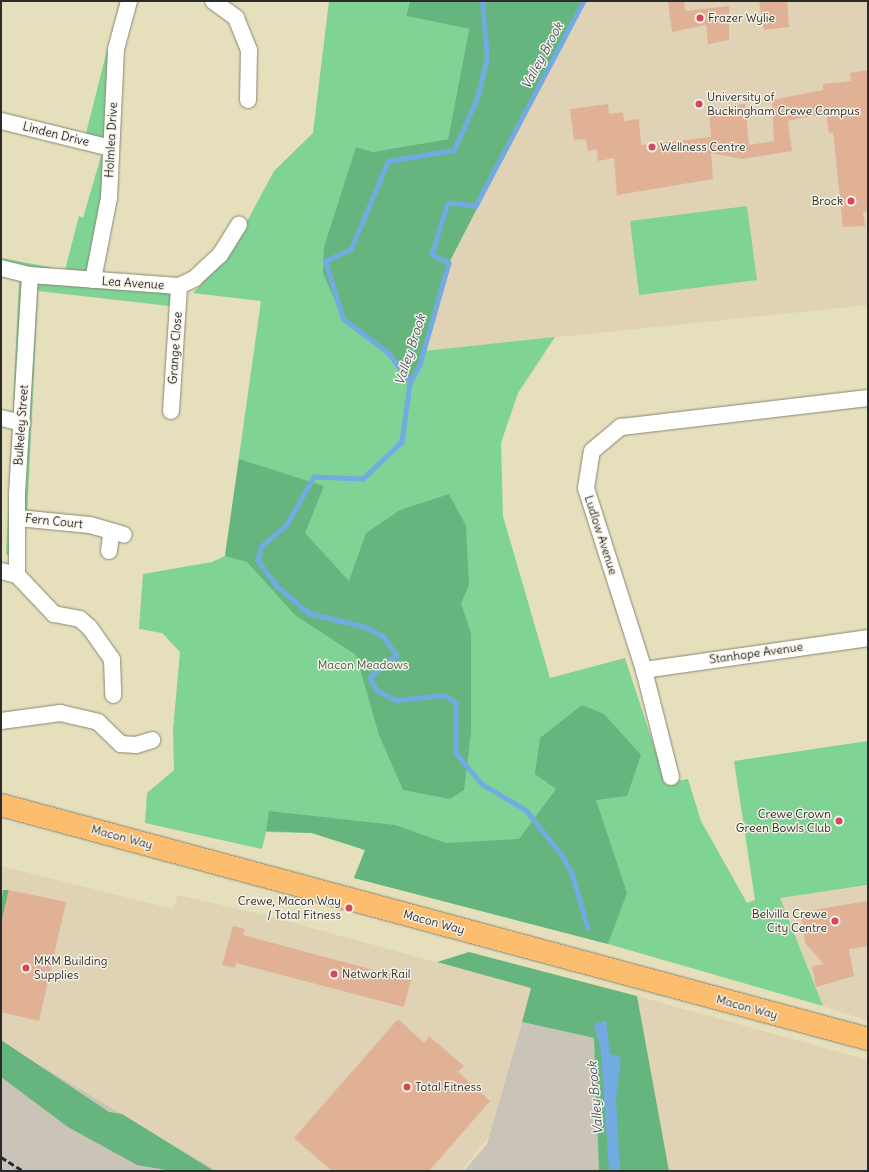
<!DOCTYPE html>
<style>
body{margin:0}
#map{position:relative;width:869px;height:1172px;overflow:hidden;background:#e6dfbb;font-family:Delius,sans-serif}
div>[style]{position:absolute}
.built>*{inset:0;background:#e0d2b4}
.industrial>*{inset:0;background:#c9c3b8}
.green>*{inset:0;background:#7fd395}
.forest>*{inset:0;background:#67b57e}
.water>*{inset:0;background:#74aae2}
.stream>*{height:4.5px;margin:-2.25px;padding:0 2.25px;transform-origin:2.25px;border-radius:2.25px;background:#74aae2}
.building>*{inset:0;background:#e0b194}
.roads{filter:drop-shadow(0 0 1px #888573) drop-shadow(0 0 1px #888573)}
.street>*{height:16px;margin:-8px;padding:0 8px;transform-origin:8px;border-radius:8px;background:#fff}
.primary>*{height:22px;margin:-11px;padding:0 11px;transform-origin:11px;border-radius:11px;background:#fcbd6f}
.rail>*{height:3px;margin-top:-1.5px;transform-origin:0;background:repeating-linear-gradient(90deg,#2b2b2b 0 6px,transparent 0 9px)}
.dots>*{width:11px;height:11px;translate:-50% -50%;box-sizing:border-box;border:2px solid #f7f3e8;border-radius:50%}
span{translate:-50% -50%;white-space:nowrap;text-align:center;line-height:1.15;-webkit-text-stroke:3px #f7f3e8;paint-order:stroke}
.poi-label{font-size:12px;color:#2b2b2b}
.left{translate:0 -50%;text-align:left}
.right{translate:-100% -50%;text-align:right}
.street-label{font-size:12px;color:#2b2b2b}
.park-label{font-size:12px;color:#445d4b}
.water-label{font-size:13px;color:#45576b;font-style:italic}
.frame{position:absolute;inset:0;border:2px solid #2b2b2b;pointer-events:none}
</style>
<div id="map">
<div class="built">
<i style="clip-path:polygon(584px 1px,868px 1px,868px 305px,424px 351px,449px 263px)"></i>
<i style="clip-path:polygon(1px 866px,173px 909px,178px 895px,268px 916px,531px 988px,489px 1137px,461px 1171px,217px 1171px,1px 1042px)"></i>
<i style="clip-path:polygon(868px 886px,868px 1021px,823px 1006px,780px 898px)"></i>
<i style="clip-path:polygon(637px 996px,868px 1060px,868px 1171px,669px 1171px)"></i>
</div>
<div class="industrial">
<i style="clip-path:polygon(522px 1022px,594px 1038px,604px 1171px,464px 1171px,487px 1144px)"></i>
<i style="clip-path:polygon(1px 1042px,217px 1171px,1px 1171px)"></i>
</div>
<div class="green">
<i style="clip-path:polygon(329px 1px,410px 1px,406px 16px,469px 29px,448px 139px,372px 152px,343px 319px,383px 350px,409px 383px,424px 351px,555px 337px,518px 393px,501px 443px,503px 516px,550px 678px,625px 658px,666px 783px,688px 779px,701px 821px,747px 903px,755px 900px,734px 761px,868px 741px,868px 885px,780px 898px,823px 1006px,608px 944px,354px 878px,365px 850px,312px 833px,266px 832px,262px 849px,145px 823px,147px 793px,174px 770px,173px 730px,180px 652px,162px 633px,139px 629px,143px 574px,212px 562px,225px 556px,261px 301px,193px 293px,230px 253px,274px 171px,313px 133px)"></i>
<i style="clip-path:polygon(116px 49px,93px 280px,179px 286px,178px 307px,38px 291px,27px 518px,18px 560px,6px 554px,19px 281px,1px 277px,1px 258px,65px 270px,79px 216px,83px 218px,104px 146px,84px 141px,107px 50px)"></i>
<i style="clip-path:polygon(747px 206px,757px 280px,639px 295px,630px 221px)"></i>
</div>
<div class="forest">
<i style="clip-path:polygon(410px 1px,584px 1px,449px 263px,420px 365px,410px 383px,388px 353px,343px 319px,323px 273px,324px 247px,356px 147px,372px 152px,448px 139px,469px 29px,406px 16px)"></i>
<i style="clip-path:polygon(239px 459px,324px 486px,305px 533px,349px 581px,366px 533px,400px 510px,449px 494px,466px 526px,469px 585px,461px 603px,471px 634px,471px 733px,464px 790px,450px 799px,403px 790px,379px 735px,356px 655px,295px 615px,247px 562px,225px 556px)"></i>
<i style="clip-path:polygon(582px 705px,604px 714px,641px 755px,627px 796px,596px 800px,627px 893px,608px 944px,354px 878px,365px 850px,312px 833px,266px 831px,269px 811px,395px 825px,446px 843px,519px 839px,556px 789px,535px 774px,540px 738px)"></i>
<i style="clip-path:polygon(3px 890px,9px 890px,1px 925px,1px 903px)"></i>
<i style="clip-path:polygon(469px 952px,637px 996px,669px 1171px,599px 1171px,594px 1038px,522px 1022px,531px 988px,437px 962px)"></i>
<i style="clip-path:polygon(1px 1040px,109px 1112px,122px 1114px,214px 1171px,172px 1171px,137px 1165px,68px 1127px,1px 1077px)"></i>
</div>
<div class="water">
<i style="clip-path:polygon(606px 1020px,610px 1054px,621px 1057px,616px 1099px,620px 1171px,609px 1171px,601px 1051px,594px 1024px)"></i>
</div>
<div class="stream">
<i style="left:584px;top:1px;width:232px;rotate:117.8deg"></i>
<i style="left:476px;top:206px;width:28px;rotate:-174deg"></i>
<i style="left:448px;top:203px;width:53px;rotate:107.4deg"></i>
<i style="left:432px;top:254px;width:19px;rotate:28deg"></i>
<i style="left:449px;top:263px;width:106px;rotate:105.9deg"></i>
<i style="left:420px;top:365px;width:21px;rotate:119deg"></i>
<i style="left:410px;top:383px;width:60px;rotate:97.7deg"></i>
<i style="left:402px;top:442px;width:54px;rotate:136.5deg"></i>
<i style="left:363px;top:479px;width:49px;rotate:-177.7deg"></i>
<i style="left:314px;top:477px;width:55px;rotate:119.4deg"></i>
<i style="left:287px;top:525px;width:33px;rotate:140deg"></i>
<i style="left:262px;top:546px;width:15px;rotate:106deg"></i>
<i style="left:258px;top:560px;width:32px;rotate:54deg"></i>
<i style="left:277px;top:586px;width:42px;rotate:40.2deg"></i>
<i style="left:309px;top:613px;width:59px;rotate:13.8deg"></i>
<i style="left:366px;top:627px;width:19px;rotate:28deg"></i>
<i style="left:383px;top:636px;width:24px;rotate:54deg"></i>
<i style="left:397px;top:655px;width:35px;rotate:140deg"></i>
<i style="left:370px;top:678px;width:14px;rotate:60deg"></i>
<i style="left:377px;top:690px;width:21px;rotate:28deg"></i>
<i style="left:396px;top:700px;width:49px;rotate:-5.8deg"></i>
<i style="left:445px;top:695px;width:14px;rotate:36deg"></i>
<i style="left:456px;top:703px;width:50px;rotate:90deg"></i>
<i style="left:456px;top:753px;width:40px;rotate:50deg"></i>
<i style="left:482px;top:784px;width:51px;rotate:30.6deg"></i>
<i style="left:526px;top:810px;width:58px;rotate:51.3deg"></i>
<i style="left:562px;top:855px;width:21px;rotate:61deg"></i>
<i style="left:572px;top:873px;width:57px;rotate:73.8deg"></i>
<i style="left:410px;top:383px;width:37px;rotate:-126deg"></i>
<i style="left:388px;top:353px;width:56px;rotate:-142.9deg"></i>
<i style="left:343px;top:319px;width:61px;rotate:-107.2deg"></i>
<i style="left:325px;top:261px;width:29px;rotate:-25deg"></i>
<i style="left:351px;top:249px;width:95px;rotate:-67.2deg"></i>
<i style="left:388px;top:161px;width:67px;rotate:-9.5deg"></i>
<i style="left:454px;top:150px;width:57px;rotate:-66.1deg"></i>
<i style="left:477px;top:98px;width:41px;rotate:-76deg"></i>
<i style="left:487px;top:58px;width:57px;rotate:-95deg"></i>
</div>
<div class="building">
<i style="clip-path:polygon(668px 1px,684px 1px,685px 11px,729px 6px,729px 40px,708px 44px,706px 25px,672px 32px)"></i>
<i style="clip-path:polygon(759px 1px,787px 1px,789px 27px,764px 30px)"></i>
<i style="clip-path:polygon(868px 70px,868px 211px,863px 212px,865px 226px,843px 227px,833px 132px,829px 133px,826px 113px,788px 121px,792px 151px,742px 159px,711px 153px,713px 179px,617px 195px,614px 158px,598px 161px,597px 149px,588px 151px,586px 139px,574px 140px,570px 109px,608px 104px,609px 114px,623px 112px,624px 121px,639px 119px,641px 145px,711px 137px,709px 109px,745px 104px,749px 145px,774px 141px,772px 100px,823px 90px,823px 84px,851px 81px,850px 73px)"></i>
<i style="clip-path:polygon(9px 890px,66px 902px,39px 1021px,1px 1012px,1px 924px)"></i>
<i style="clip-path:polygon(868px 901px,868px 946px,849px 949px,854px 976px,816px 987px,812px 966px,824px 964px,805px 943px,801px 912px)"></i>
<i style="clip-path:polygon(233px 926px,245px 929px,243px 935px,411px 980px,404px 1007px,236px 963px,235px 968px,222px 965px)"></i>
<i style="clip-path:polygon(398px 1019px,424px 1043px,429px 1036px,464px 1066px,458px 1072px,490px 1101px,429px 1171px,332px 1171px,294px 1138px)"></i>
</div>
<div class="roads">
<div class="street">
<i style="left:213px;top:1px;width:29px;rotate:36deg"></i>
<i style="left:236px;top:18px;width:35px;rotate:68deg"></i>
<i style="left:249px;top:50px;width:50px;rotate:91.1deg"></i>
<i style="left:1px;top:121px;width:113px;rotate:13.8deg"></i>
<i style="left:1px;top:268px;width:30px;rotate:14deg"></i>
<i style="left:30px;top:275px;width:149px;rotate:4.2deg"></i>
<i style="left:179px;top:286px;width:17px;rotate:-25deg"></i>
<i style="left:194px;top:279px;width:35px;rotate:-43deg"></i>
<i style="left:220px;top:255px;width:36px;rotate:-58deg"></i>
<i style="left:93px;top:280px;width:84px;rotate:-79deg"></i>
<i style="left:109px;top:198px;width:149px;rotate:-87.3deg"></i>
<i style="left:116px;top:49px;width:50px;rotate:-74.8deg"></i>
<i style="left:171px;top:411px;width:125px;rotate:-86.3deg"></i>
<i style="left:1px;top:418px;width:22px;rotate:13deg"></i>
<i style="left:18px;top:518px;width:72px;rotate:5.6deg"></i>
<i style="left:90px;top:525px;width:35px;rotate:16deg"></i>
<i style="left:109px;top:551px;width:17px;rotate:-83deg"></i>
<i style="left:1px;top:571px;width:16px;rotate:14deg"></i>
<i style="left:17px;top:575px;width:54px;rotate:46.5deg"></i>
<i style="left:54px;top:614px;width:26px;rotate:11deg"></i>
<i style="left:80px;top:619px;width:13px;rotate:42deg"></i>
<i style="left:90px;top:628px;width:38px;rotate:55deg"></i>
<i style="left:112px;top:659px;width:36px;rotate:88deg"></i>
<i style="left:17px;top:575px;width:81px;rotate:-90deg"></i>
<i style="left:17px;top:494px;width:219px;rotate:-86.6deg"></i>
<i style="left:644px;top:670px;width:226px;rotate:-8.1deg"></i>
<i style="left:1px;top:721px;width:60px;rotate:-7.7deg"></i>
<i style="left:60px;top:713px;width:39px;rotate:13deg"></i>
<i style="left:98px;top:722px;width:32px;rotate:44deg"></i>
<i style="left:121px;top:744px;width:15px;rotate:4deg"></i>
<i style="left:136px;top:745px;width:17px;rotate:-17deg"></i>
<i style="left:671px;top:777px;width:110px;rotate:-104.2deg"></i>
<i style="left:644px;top:670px;width:191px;rotate:-107.7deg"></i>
<i style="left:586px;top:488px;width:37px;rotate:-81deg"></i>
<i style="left:592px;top:451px;width:38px;rotate:-40deg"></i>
<i style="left:621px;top:427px;width:249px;rotate:-6.7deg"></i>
</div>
<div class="primary">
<i style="left:1px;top:805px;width:898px;rotate:15.1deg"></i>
</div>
</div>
<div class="rail">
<i style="left:1px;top:1157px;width:26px;rotate:32deg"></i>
<i style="left:1px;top:1170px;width:1px;rotate:45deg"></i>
</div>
<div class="dots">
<i style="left:700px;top:18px;background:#d1495b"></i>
<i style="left:699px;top:104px;background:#d1495b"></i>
<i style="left:652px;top:147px;background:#d1495b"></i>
<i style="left:851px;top:201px;background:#d1495b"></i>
<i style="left:839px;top:821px;background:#d1495b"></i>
<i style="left:349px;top:908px;background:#d1495b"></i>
<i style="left:835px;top:921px;background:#d1495b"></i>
<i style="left:26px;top:968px;background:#d1495b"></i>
<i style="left:334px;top:974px;background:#d1495b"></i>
<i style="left:407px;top:1087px;background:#d1495b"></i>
</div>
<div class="poi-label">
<span class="left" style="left:708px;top:18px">Frazer Wylie</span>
<span class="left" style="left:707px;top:104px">University of<br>Buckingham Crewe Campus</span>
<span class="left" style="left:660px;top:147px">Wellness Centre</span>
<span class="right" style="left:843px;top:201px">Brock</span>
<span class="right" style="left:831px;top:821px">Crewe Crown<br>Green Bowls Club</span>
<span class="right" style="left:341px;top:908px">Crewe, Macon Way<br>/ Total Fitness</span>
<span class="right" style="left:827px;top:921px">Belvilla Crewe<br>City Centre</span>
<span class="left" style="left:34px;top:968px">MKM Building<br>Supplies</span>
<span class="left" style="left:342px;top:974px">Network Rail</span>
<span class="left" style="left:415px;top:1087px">Total Fitness</span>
</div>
<div class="street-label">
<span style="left:56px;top:134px;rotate:14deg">Linden Drive</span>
<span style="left:111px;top:140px;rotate:-87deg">Holmlea Drive</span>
<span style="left:133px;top:283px;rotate:4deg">Lea Avenue</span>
<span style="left:175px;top:348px;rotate:-86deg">Grange Close</span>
<span style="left:21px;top:425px;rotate:-86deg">Bulkeley Street</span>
<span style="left:54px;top:521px;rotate:6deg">Fern Court</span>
<span style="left:601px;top:535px;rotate:72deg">Ludlow Avenue</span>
<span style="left:756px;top:653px;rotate:-8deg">Stanhope Avenue</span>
<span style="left:122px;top:837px;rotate:15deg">Macon Way</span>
<span style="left:434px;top:922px;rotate:15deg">Macon Way</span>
<span style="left:747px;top:1007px;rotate:15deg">Macon Way</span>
</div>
<div class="park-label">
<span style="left:363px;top:665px">Macon Meadows</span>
</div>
<div class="water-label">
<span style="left:543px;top:56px;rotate:-62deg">Valley Brook</span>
<span style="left:411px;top:350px;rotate:-72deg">Valley Brook</span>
<span style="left:596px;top:1098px;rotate:-95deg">Valley Brook</span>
</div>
<div class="frame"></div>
</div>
